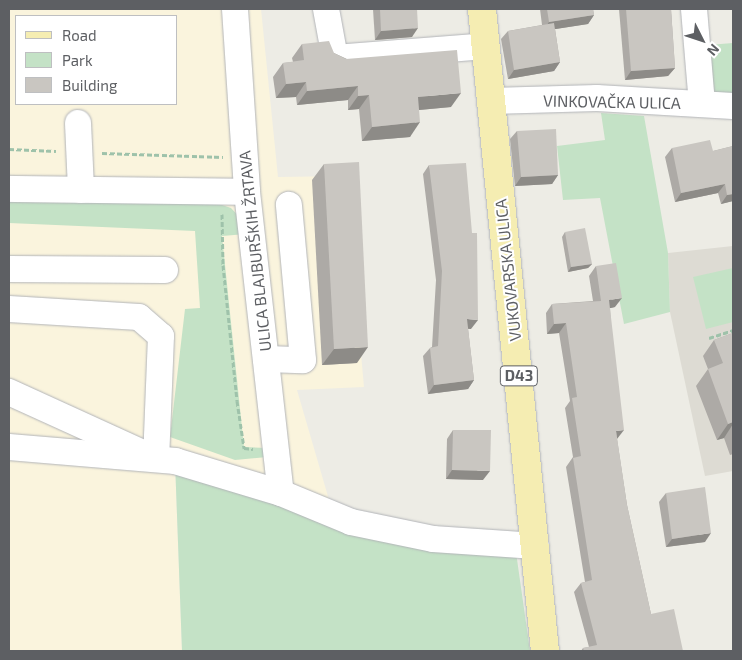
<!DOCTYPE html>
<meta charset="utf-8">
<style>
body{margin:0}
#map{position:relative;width:742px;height:660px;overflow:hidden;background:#edece5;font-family:"Exo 2",sans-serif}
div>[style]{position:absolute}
.commercial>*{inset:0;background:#faf4dd}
.education>*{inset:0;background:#dddbd3}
.green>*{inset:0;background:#c4e2c6}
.path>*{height:3px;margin-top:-1.5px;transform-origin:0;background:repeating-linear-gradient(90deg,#9ec2aa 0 5px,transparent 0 7.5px)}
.roads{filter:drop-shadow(0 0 1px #b2b4b8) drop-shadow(0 0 1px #b2b4b8)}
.minor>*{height:26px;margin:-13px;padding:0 13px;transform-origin:13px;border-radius:13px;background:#fff}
.major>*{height:28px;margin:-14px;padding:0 14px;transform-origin:14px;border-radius:14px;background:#f5edb2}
.wall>*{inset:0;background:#adaaa6}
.shaded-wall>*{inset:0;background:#8d8b87}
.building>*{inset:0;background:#c9c6c1}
span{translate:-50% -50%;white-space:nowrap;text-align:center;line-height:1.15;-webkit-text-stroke:4px #fff;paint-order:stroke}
.shield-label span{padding:1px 4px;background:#fff;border:1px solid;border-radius:4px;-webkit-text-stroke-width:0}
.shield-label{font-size:15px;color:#5d5f63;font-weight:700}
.street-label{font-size:16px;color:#5d5f63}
.frame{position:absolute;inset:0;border:10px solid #5d5f63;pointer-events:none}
.legend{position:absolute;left:15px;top:15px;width:162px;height:90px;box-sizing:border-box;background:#fff;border:1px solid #bebfc1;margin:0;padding:6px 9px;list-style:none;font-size:15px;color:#5d5f63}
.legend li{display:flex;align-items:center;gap:10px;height:25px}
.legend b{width:25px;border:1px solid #bebfc1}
.north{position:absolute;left:677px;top:15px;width:50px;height:50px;-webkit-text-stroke:4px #fff;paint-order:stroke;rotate:131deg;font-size:14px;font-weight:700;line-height:20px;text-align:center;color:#5d5f63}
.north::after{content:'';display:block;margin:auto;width:18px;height:22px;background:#5d5f63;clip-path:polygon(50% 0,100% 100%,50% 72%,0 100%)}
</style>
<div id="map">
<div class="commercial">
<i style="clip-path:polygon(evenodd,9px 9px,261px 9px,278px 177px,345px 176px,364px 387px,297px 390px,334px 517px,175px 461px,182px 651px,9px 651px,9px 9px,16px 16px,176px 16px,176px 104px,16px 104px,16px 16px)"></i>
</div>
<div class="education">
<i style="clip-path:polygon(733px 246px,733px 471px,705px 476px,670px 312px,668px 253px)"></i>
</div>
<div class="green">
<i style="clip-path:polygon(733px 43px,733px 94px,711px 94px,708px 45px)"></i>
<i style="clip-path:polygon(601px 113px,644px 116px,668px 253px,670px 312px,624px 324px,600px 198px,563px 200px,557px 146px,605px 140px)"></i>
<i style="clip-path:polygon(9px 202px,219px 204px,231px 208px,244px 222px,246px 234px,222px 236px,244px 447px,266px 448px,267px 457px,235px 460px,170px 437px,185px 309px,200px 308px,195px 231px,9px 223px)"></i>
<i style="clip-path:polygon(733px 268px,733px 322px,706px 329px,693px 277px)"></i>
<i style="clip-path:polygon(175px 461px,281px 493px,515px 545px,530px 651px,182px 651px)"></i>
</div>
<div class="path">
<i style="left:9px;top:149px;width:47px;rotate:2.4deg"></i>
<i style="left:102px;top:153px;width:121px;rotate:1.9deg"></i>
<i style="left:222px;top:214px;width:51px;rotate:88.9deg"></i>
<i style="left:223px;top:265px;width:137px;rotate:84.1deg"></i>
<i style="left:237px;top:401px;width:48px;rotate:81.5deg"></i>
<i style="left:244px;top:448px;width:9px;rotate:6deg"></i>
<i style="left:709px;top:338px;width:25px;rotate:-18deg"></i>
</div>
<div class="roads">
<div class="minor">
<i style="left:235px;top:9px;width:183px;rotate:86.2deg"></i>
<i style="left:247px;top:192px;width:303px;rotate:83.6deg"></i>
<i style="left:326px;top:9px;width:50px;rotate:79.6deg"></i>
<i style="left:335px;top:58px;width:151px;rotate:-4.5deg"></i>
<i style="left:694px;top:9px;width:95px;rotate:85.2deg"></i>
<i style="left:491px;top:101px;width:106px;rotate:-1.6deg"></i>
<i style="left:597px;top:98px;width:136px;rotate:3.4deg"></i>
<i style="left:78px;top:123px;width:67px;rotate:87.4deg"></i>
<i style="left:9px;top:189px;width:238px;rotate:0.7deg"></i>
<i style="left:9px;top:269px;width:156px;rotate:0.4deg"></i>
<i style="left:9px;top:309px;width:130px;rotate:3.5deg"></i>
<i style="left:139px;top:317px;width:29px;rotate:41deg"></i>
<i style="left:161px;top:336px;width:123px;rotate:92.3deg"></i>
<i style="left:156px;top:459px;width:162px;rotate:-155.5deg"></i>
<i style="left:266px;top:359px;width:37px;rotate:2deg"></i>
<i style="left:303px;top:360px;width:156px;rotate:-95.2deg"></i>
<i style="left:9px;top:447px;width:167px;rotate:4.8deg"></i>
<i style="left:175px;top:461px;width:111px;rotate:16.8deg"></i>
<i style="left:281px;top:493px;width:76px;rotate:22.5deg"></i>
<i style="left:351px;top:522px;width:84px;rotate:11.7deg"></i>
<i style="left:433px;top:539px;width:103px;rotate:3.9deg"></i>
</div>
<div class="major">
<i style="left:482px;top:9px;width:645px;rotate:84.4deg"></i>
</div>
</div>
<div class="wall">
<i style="clip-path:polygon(373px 9px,417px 9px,412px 37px,375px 40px)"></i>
<i style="clip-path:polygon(540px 9px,593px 9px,594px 15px,588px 24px,555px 29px,560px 62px,554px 71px,508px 79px,501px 39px,508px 31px,542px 25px)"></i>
<i style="clip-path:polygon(619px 9px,671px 9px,675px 68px,668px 76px,625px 80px)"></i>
<i style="clip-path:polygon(302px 44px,334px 53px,451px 107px,419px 110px,410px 137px,362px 141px,359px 109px,348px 110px,348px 100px,297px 105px,296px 97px,276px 98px,273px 77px,283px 63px,293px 62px,292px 58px)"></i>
<i style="clip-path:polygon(517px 131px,558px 175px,552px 184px,515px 186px,510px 139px)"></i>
<i style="clip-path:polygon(733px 146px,733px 201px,721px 204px,718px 193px,675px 202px,665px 157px,672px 148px,713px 151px)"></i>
<i style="clip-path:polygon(324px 164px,357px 363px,322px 365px,312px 180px)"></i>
<i style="clip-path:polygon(429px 165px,471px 329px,468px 329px,474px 380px,468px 389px,428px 394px,423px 356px,430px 348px,432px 347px,436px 280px,423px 174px)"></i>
<i style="clip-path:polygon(565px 232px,592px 264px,588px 268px,568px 272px,562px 237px)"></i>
<i style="clip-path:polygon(596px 266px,615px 307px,610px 308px,617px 439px,627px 505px,651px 614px,683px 651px,581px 651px,583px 648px,589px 647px,574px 592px,581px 583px,585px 582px,566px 467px,573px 457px,565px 408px,570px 401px,559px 333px,547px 334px,546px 313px,552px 304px,593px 301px,589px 276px)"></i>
<i style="clip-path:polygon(733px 333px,733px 454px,730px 455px,724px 438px,717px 440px,696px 386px,708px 369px,703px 356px,714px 340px)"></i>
<i style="clip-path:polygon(453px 430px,483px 480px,446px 479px,447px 439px)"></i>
<i style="clip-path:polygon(666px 493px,705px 542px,666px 547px,659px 502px)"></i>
</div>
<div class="shaded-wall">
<i style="clip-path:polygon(594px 15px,588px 24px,543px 31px,549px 22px)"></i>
<i style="clip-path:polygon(418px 28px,412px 37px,375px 40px,381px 31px)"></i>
<i style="clip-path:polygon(560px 62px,554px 71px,508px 79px,514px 70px)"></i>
<i style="clip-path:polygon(675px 68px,668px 76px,625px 80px,631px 71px)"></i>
<i style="clip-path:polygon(306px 82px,296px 97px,276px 98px,286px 84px)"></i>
<i style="clip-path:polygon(358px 86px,348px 100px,297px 105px,307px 91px)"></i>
<i style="clip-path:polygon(461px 93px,451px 107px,408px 111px,418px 97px)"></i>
<i style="clip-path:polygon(369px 95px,359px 109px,348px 110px,358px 96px)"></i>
<i style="clip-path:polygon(420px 122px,410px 137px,362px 141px,372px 127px)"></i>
<i style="clip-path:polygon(558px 175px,552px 184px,515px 186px,521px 177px)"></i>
<i style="clip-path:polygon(725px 184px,718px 193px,675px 202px,681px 193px)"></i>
<i style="clip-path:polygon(733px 194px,733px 201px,721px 204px,727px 195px)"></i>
<i style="clip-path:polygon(592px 264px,588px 268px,568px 272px,571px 267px)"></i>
<i style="clip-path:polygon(622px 298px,615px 307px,602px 310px,609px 300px)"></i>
<i style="clip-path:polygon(467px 319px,478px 320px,471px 329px,461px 328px)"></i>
<i style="clip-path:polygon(566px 323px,559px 333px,547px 334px,554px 324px)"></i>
<i style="clip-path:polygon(368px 347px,357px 363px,322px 365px,334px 349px)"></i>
<i style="clip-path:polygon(474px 380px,468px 389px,428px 394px,434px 385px)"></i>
<i style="clip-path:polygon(733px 422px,733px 424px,724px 438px,717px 440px,728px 424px)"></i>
<i style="clip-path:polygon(624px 430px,617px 439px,616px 431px)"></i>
<i style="clip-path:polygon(452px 470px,490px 471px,483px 480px,446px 479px)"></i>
<i style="clip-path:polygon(711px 533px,705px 542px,666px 547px,672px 539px)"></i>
</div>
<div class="building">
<i style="clip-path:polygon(380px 9px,417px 9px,418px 28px,381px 31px)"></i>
<i style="clip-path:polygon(547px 9px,593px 9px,594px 15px,549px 22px)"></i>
<i style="clip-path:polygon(626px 9px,671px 9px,675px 68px,631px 71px)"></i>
<i style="clip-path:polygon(554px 23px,560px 62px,514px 70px,508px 31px)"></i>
<i style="clip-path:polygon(329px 41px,334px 53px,346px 59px,457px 50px,461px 93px,418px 97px,420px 122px,372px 127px,369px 95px,358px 96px,358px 86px,307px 91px,306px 82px,286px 84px,283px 63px,304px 60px,302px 44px)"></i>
<i style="clip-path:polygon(556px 129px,558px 175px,521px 177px,517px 131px)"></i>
<i style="clip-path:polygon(710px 140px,713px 151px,733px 146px,733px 194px,727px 195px,725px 184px,681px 193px,672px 148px)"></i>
<i style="clip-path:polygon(359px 162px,368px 347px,334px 349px,324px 164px)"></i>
<i style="clip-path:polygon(466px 163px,472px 233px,477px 233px,478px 320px,467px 319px,474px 380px,434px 385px,430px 348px,438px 346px,442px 271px,429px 165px)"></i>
<i style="clip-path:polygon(585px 228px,592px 264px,571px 267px,565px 232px)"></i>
<i style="clip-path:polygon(616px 263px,622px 298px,609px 300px,624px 430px,616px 431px,627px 505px,651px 614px,674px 609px,683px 651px,584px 651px,583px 648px,597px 645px,581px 583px,592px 580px,573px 458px,581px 456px,572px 398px,577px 397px,566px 323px,554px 324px,552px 304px,601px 301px,596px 266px)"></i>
<i style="clip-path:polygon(733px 333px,733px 422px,728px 424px,708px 369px,723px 363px,714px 340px)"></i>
<i style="clip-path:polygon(453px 430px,491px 430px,490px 471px,452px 470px)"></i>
<i style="clip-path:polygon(705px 487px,711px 533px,672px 539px,666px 493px)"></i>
</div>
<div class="shield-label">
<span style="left:519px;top:376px">D43</span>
</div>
<div class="street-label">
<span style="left:612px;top:102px;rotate:1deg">VINKOVAČKA ULICA</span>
<span style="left:255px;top:251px;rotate:-96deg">ULICA BLAJBURŠKIH ŽRTAVA</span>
<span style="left:508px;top:270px;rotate:-96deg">VUKOVARSKA ULICA</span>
</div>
<div class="frame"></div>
<ul class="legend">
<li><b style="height:6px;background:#f5edb2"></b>Road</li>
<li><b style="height:14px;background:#c4e2c6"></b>Park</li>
<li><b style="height:14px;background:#c9c6c1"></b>Building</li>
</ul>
<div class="north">N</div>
</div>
